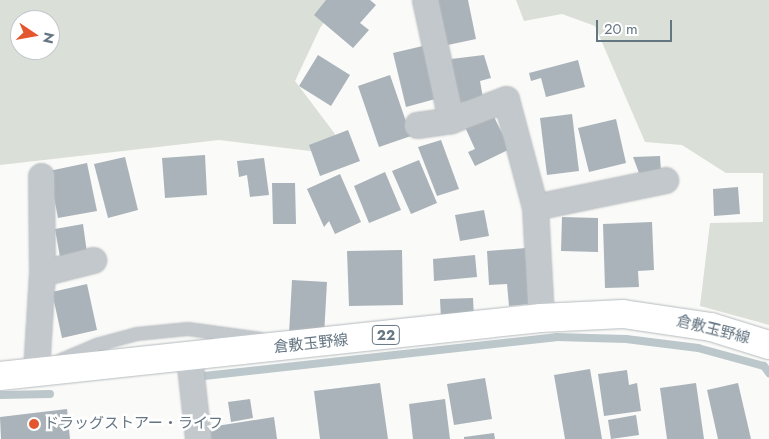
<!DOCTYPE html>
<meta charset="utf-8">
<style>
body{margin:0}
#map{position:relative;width:769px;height:439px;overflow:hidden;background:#fafaf8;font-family:Jost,"Noto Sans JP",sans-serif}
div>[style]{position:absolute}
.green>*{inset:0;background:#dadfd7}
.stream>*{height:8px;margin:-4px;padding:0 4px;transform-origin:4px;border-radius:4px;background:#bbc7cb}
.building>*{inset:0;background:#aab3b9}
.roads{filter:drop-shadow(0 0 1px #b5babe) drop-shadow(0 0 1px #b5babe)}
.service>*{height:12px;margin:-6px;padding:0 6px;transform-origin:6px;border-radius:6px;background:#c3c8cc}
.minor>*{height:25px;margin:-12.5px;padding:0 12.5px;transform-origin:12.5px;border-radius:12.5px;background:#c3c8cc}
.primary>*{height:28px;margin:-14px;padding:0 14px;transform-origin:14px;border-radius:14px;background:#fff}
.dots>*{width:14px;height:14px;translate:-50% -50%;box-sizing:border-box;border:2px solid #fff;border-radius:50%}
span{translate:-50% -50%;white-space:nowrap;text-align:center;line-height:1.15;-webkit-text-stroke:5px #fff;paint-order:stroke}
.shield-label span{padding:1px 4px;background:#fff;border:1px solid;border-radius:4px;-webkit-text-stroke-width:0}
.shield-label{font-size:14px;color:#657683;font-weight:700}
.street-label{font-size:15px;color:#657683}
.poi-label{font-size:15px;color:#657683}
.left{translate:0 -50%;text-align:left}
.north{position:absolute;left:10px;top:10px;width:50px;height:50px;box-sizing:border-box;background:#fff;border:1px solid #c1c8cd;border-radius:50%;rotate:102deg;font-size:14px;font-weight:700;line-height:20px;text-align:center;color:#657683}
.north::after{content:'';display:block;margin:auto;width:18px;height:22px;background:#e4572e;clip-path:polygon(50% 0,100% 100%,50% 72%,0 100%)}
.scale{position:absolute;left:596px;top:20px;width:76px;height:22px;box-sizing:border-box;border:2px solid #657683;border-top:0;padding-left:6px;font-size:15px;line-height:18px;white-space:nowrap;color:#657683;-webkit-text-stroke:4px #fff;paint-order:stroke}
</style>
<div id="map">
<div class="green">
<i style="clip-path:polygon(evenodd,0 0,340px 0,320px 28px,295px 81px,335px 134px,327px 153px,219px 140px,0 165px,0 0,20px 20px,50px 20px,50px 50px,20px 50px,20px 20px)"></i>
<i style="clip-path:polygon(516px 0,769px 0,769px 325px,700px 306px,710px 223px,763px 222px,763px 173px,726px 173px,682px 145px,645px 142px,595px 26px,562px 14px,524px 21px)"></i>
</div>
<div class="stream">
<i style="left:204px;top:376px;width:354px;rotate:-6.3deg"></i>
<i style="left:556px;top:337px;width:70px;rotate:1.6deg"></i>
<i style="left:626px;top:339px;width:73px;rotate:7.1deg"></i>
<i style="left:698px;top:348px;width:68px;rotate:15.3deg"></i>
<i style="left:764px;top:366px;width:9px;rotate:54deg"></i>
<i style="left:0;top:395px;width:50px;rotate:-1.1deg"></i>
</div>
<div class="building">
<i style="clip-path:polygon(326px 0,370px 0,376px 5px,360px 23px,369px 30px,353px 48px,314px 15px)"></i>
<i style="clip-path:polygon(433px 0,468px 0,476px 39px,443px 46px)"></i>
<i style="clip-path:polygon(427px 45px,439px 98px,406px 107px,393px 53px)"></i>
<i style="clip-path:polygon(318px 55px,350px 75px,331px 106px,299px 86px)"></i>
<i style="clip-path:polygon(484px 55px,491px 78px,480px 81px,483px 98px,459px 103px,451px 59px)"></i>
<i style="clip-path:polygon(578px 60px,585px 87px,546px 97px,541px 78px,531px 81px,529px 73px)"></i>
<i style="clip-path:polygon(390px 75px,411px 136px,379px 147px,358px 86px)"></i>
<i style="clip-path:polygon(491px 111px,510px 149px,475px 166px,468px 152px,475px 149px,464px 125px)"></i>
<i style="clip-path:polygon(572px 114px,579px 171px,547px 175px,540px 118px)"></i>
<i style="clip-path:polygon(616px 119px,626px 163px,589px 172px,578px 128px)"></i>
<i style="clip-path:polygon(348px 130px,360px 161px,320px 176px,309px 145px)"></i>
<i style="clip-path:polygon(441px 140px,459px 189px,437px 196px,418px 147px)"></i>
<i style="clip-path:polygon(205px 155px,207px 195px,165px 198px,162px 158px)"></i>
<i style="clip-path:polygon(660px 156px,661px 172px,639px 173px,633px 157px)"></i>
<i style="clip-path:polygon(125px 157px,138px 210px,108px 218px,94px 164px)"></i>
<i style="clip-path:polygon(264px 158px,269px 195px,250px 197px,247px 175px,239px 177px,237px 161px)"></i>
<i style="clip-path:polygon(419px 160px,437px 203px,411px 214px,392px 171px)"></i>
<i style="clip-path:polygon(87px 163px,97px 211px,58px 218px,49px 171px)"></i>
<i style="clip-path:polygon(385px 172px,401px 210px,369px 223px,354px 186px)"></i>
<i style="clip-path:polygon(340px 174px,361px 222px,335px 234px,329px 221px,324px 227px,307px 189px)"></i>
<i style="clip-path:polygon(272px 183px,295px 183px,296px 224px,273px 224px)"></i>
<i style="clip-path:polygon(738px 187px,740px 214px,714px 216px,713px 189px)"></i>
<i style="clip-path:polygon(484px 210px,489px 236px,460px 241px,455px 215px)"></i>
<i style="clip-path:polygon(562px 217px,598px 218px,598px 252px,561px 251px)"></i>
<i style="clip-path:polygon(652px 222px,654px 270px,638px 271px,639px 287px,605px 288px,603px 224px)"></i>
<i style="clip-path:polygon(83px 224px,87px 253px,60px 257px,55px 229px)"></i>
<i style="clip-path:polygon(526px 248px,530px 304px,509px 306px,507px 284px,489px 285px,487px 251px)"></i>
<i style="clip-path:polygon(402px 250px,403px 305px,349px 306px,347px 251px)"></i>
<i style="clip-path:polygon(475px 255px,477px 277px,434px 281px,433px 259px)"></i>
<i style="clip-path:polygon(292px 280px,327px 282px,324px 335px,289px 334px)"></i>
<i style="clip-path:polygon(87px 284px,97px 330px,62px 338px,52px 292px)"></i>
<i style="clip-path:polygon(473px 298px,474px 318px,441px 319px,440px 299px)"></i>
<i style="clip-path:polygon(590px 369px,602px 439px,565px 439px,554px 375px)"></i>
<i style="clip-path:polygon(627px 370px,629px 385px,637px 383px,641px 411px,604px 416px,598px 374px)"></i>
<i style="clip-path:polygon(485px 378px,492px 419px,454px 425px,447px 384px)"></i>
<i style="clip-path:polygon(380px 383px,388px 439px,320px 439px,314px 391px)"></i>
<i style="clip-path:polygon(696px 383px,704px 439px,667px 439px,660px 388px)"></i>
<i style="clip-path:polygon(738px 383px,751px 439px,718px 439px,707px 390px)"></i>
<i style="clip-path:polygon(250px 399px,253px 418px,231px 422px,228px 402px)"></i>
<i style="clip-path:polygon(445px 399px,450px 439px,413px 439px,409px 404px)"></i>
<i style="clip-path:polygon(67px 409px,70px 439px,1px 439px,0 417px)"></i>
<i style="clip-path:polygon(636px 415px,639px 435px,611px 439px,608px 420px)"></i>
<i style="clip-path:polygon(274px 417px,277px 439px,206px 439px,204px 428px)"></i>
<i style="clip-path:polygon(494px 433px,495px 439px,464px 439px,464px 437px)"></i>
</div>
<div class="roads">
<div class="service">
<i style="left:61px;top:360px;width:38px;rotate:-23deg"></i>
<i style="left:96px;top:345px;width:42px;rotate:-15deg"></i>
<i style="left:137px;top:334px;width:51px;rotate:-5.6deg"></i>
<i style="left:188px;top:329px;width:74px;rotate:7.8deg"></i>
</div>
<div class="minor">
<i style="left:425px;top:0;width:123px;rotate:77.8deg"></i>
<i style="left:417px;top:125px;width:34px;rotate:-8deg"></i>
<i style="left:451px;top:120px;width:59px;rotate:-20.9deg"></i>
<i style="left:506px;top:99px;width:112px;rotate:75deg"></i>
<i style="left:535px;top:207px;width:111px;rotate:86.9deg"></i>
<i style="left:41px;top:176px;width:97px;rotate:89.4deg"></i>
<i style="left:535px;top:207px;width:133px;rotate:-11.7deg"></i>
<i style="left:189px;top:357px;width:82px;rotate:83.7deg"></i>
<i style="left:36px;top:371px;width:98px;rotate:-86.5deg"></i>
<i style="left:42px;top:273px;width:53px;rotate:-14.3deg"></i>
</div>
<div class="primary">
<i style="left:0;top:376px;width:544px;rotate:-6.12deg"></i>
<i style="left:541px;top:318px;width:82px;rotate:-2.8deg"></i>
<i style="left:623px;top:314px;width:89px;rotate:8.4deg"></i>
<i style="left:711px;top:327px;width:61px;rotate:17.2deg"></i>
</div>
</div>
<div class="dots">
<i style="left:34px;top:424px;background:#e4572e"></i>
</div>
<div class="shield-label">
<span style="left:386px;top:335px">22</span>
</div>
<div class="street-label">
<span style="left:713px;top:330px;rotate:14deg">倉敷玉野線</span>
<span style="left:311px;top:344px;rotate:-6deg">倉敷玉野線</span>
</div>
<div class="poi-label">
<span class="left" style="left:44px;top:424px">ドラッグストアー・ライフ</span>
</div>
<div class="north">N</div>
<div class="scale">20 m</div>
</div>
